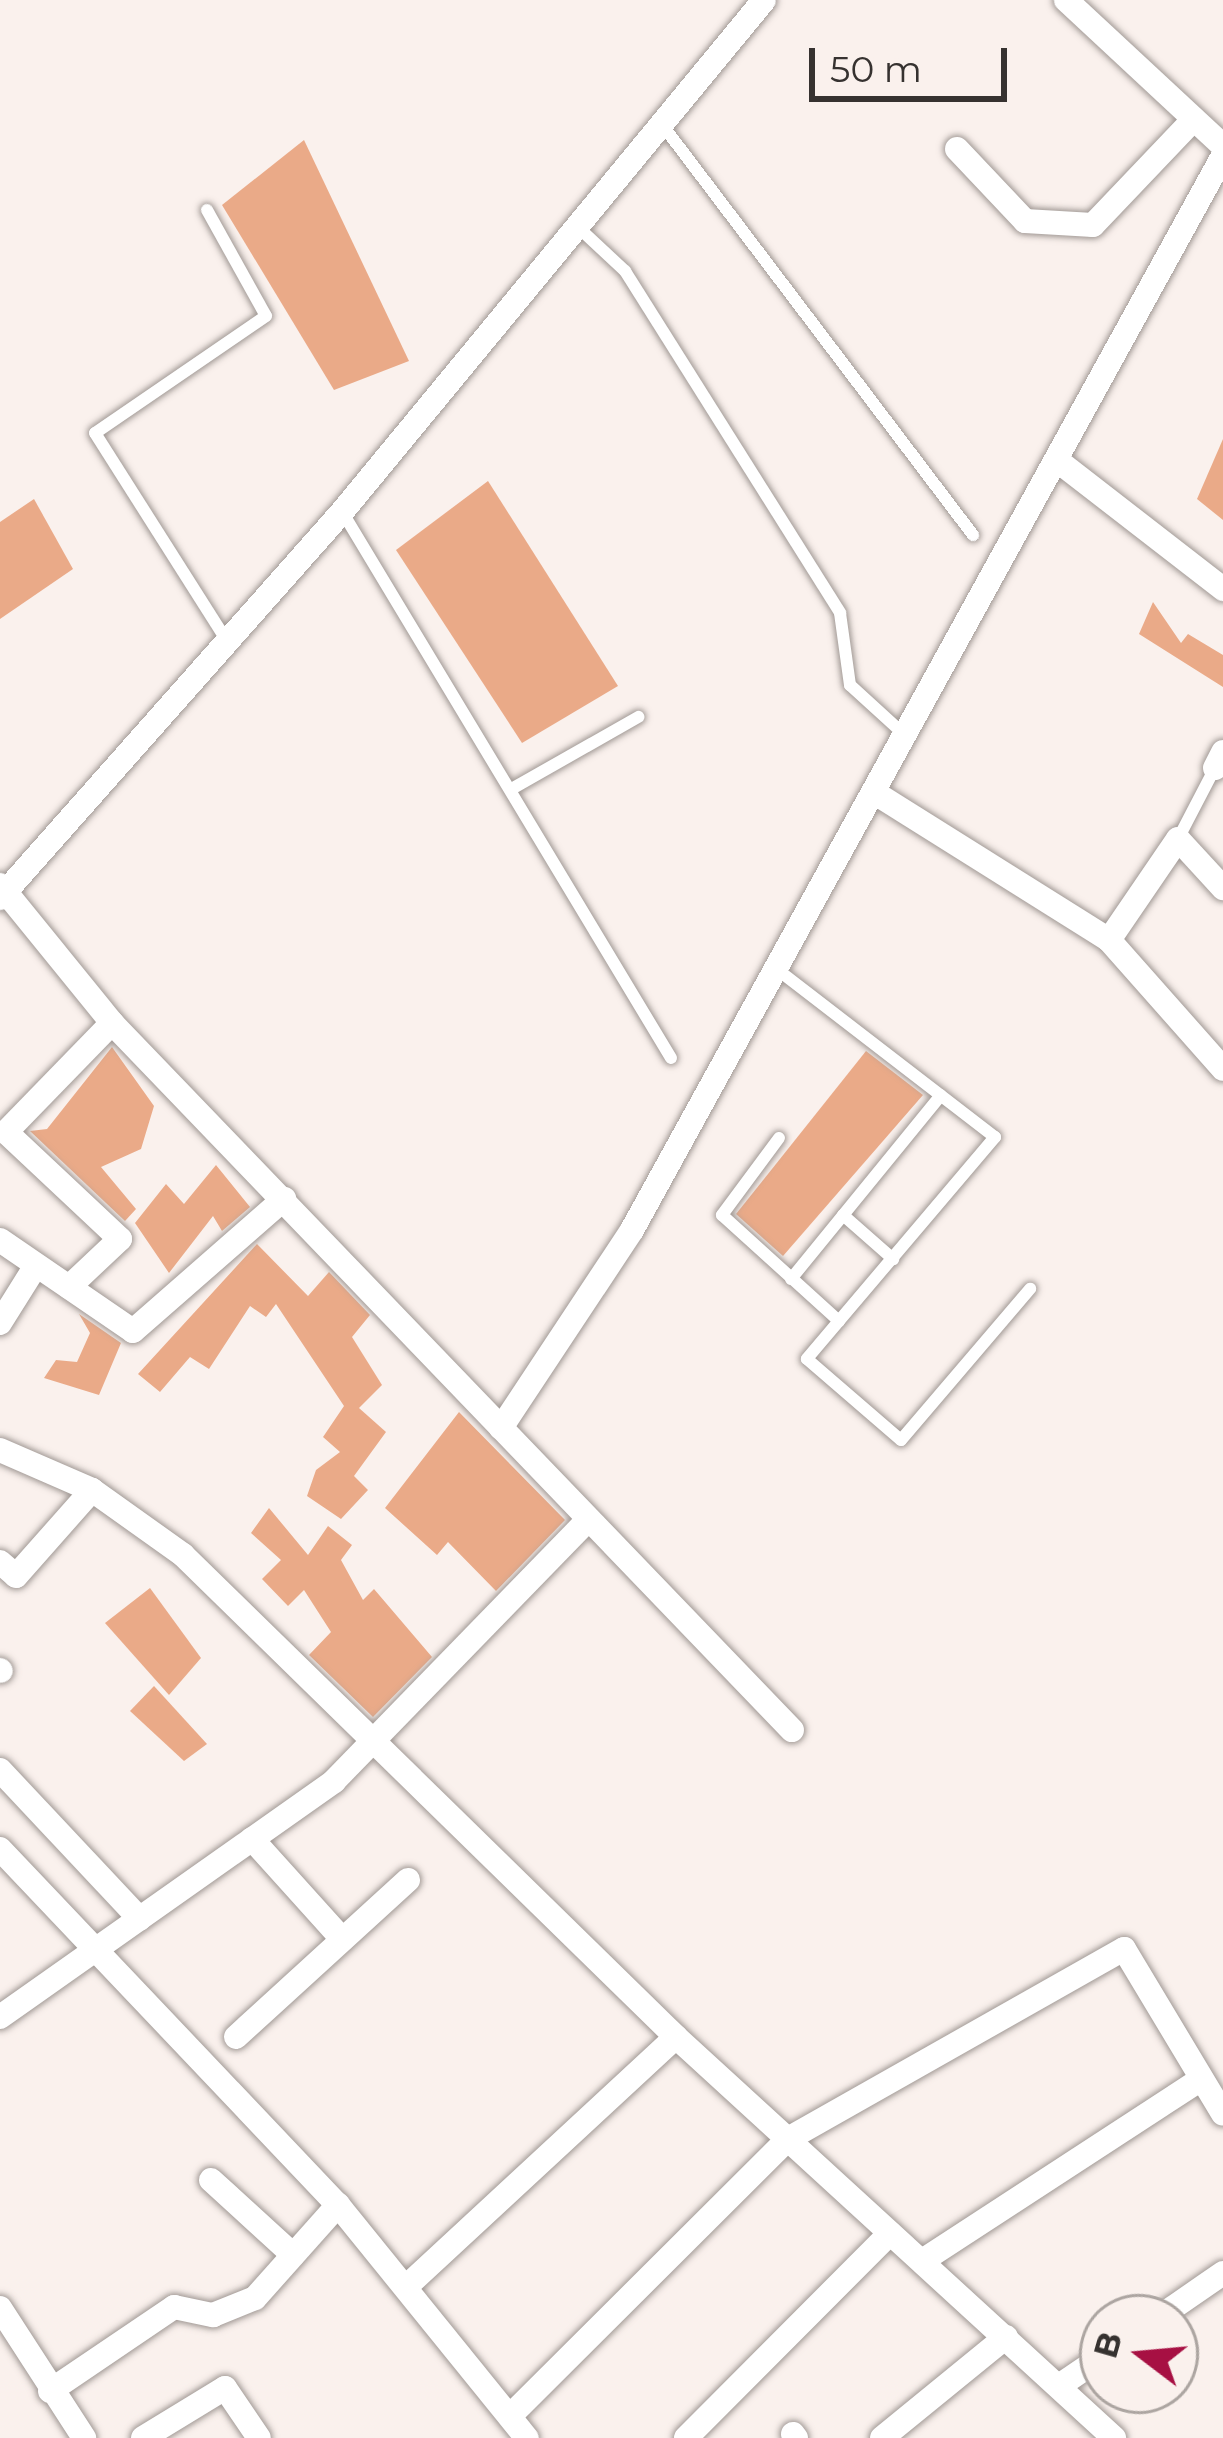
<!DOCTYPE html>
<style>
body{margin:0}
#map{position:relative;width:1223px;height:2438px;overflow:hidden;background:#faf1ed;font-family:Montserrat,sans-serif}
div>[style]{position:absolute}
.building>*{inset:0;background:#eaaa88}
.roads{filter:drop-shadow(0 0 3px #a19995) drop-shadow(0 0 3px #a19995)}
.service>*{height:12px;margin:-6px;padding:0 6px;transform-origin:6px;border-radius:6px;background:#fff}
.minor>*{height:24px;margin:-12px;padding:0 12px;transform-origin:12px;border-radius:12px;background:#fff}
span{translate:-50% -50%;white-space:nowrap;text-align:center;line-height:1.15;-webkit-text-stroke:12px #faf1ed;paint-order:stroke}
.north{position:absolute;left:1079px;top:2294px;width:120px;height:120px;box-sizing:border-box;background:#faf1ed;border:3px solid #aca5a1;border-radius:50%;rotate:286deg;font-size:33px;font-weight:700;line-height:48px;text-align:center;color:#363230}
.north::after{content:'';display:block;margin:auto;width:42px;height:54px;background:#a71043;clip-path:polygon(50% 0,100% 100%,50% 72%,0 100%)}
.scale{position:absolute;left:809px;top:48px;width:198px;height:54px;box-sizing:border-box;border:6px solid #363230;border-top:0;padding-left:15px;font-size:36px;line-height:42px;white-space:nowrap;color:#363230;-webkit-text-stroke:9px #faf1ed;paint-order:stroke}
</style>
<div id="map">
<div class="building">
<i style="clip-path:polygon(304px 140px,409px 361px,334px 390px,222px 205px)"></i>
<i style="clip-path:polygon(1223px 439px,1223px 520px,1197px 499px)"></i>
<i style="clip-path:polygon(488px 481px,618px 686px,522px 743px,396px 550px)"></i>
<i style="clip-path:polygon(34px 499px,73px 569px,0 619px,0 522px)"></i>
<i style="clip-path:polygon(1153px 602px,1181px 643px,1188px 634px,1223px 655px,1223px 687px,1139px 634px)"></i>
<i style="clip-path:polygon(112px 1047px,154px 1106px,141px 1149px,101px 1167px,136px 1209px,125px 1221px,30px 1131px,47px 1129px)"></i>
<i style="clip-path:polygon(866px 1051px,923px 1095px,783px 1256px,736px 1214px)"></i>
<i style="clip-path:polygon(216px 1165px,250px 1207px,222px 1231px,213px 1216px,169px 1273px,135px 1223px,166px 1184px,184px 1204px)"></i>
<i style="clip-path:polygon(257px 1244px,308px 1296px,329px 1272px,370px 1315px,352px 1337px,382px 1385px,359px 1408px,386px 1432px,354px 1476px,368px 1490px,341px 1519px,307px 1496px,316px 1470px,340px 1452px,323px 1437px,344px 1406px,276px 1304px,266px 1317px,250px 1306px,209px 1369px,190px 1357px,160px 1392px,138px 1374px)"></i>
<i style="clip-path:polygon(79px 1314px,121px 1343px,99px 1395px,44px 1378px,56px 1360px,77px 1362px,90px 1333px)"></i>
<i style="clip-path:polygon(459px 1412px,565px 1520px,496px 1591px,448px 1542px,437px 1555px,385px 1508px)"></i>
<i style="clip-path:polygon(269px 1508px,308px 1555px,328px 1526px,352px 1545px,341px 1560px,363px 1600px,374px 1589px,432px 1657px,373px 1717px,309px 1655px,331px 1632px,304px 1590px,288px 1606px,262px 1579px,281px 1560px,251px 1533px)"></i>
<i style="clip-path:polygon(150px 1588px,201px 1658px,169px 1695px,105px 1623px)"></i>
<i style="clip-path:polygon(154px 1686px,207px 1744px,184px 1761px,130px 1711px)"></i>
</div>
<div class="roads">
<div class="service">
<i style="left:664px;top:127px;width:512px;rotate:52.86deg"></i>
<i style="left:207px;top:210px;width:121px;rotate:60.9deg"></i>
<i style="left:266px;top:316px;width:207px;rotate:145.6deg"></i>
<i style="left:95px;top:433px;width:246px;rotate:57.6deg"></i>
<i style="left:580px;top:229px;width:62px;rotate:43deg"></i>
<i style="left:625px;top:271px;width:404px;rotate:57.8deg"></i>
<i style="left:840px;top:613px;width:73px;rotate:82.1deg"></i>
<i style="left:850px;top:685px;width:77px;rotate:42.4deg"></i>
<i style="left:343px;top:513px;width:636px;rotate:58.96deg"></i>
<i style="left:515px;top:787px;width:142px;rotate:-29.6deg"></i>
<i style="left:1178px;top:839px;width:80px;rotate:-62.5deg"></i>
<i style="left:778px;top:970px;width:274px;rotate:37.6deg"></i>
<i style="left:995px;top:1137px;width:291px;rotate:130.3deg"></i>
<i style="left:807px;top:1359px;width:124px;rotate:40.8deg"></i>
<i style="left:901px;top:1440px;width:199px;rotate:-49.5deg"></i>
<i style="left:779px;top:1138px;width:96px;rotate:126.5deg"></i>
<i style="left:722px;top:1215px;width:158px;rotate:42.2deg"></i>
<i style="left:843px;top:1215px;width:67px;rotate:41.3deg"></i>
<i style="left:791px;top:1279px;width:237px;rotate:-50.8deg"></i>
</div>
<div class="minor">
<i style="left:1066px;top:0;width:214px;rotate:42.9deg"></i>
<i style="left:957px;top:149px;width:99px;rotate:46.6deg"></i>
<i style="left:1025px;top:221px;width:68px;rotate:3.4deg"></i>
<i style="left:1093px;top:225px;width:146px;rotate:-46.4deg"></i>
<i style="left:1062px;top:464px;width:204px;rotate:37.8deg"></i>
<i style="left:1215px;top:768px;width:18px;rotate:-63deg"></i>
<i style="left:875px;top:793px;width:276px;rotate:32.1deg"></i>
<i style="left:1109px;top:940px;width:172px;rotate:48.5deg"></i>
<i style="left:0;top:885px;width:178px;rotate:50.9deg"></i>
<i style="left:112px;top:1023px;width:981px;rotate:46.12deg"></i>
<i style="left:0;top:898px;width:516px;rotate:-48.46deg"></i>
<i style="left:342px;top:512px;width:663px;rotate:-50.5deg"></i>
<i style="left:1109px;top:940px;width:122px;rotate:-55.7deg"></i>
<i style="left:1178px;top:839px;width:67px;rotate:47.4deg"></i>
<i style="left:0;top:1240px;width:161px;rotate:34.4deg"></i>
<i style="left:133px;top:1331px;width:201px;rotate:-41.2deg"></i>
<i style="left:69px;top:1287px;width:70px;rotate:-43.3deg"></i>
<i style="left:120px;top:1239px;width:156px;rotate:-136.8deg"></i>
<i style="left:6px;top:1132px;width:152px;rotate:-45.8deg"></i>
<i style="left:0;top:1323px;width:66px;rotate:-58deg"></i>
<i style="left:501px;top:1428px;width:237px;rotate:-56.5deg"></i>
<i style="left:632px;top:1230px;width:1226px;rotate:-61.18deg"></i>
<i style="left:0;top:1450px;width:100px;rotate:23.5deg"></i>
<i style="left:92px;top:1490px;width:112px;rotate:35.5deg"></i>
<i style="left:183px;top:1555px;width:689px;rotate:44.35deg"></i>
<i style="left:676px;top:2037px;width:594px;rotate:42.47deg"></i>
<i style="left:0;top:1562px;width:21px;rotate:41deg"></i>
<i style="left:16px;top:1576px;width:115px;rotate:-48.5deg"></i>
<i style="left:0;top:1670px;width:1px;rotate:45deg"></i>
<i style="left:0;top:1770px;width:204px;rotate:46.8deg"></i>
<i style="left:252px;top:1839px;width:135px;rotate:48deg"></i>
<i style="left:0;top:1849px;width:491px;rotate:46.5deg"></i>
<i style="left:338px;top:2205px;width:300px;rotate:51deg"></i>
<i style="left:0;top:2017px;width:409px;rotate:-35.2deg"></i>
<i style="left:334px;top:1781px;width:361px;rotate:-45.8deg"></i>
<i style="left:236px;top:2037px;width:233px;rotate:-42.4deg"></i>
<i style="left:211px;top:2180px;width:111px;rotate:42.4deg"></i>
<i style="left:922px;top:2261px;width:332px;rotate:-33.1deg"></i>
<i style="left:408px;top:2285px;width:365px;rotate:-42.8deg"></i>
<i style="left:0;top:2308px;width:155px;rotate:57.1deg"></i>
<i style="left:1158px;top:2318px;width:79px;rotate:-34.7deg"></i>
<i style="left:1059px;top:2386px;width:53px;rotate:-34.3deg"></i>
<i style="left:50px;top:2391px;width:150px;rotate:-34.1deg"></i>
<i style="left:174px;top:2307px;width:40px;rotate:12deg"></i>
<i style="left:213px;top:2315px;width:45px;rotate:-22deg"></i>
<i style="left:255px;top:2298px;width:125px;rotate:-48.3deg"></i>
<i style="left:510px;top:2416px;width:392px;rotate:-44.9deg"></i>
<i style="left:788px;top:2139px;width:386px;rotate:-29.5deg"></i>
<i style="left:1124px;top:1949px;width:192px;rotate:59deg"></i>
<i style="left:793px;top:2434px;width:5px;rotate:53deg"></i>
<i style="left:143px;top:2438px;width:96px;rotate:-31.4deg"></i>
<i style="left:225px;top:2388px;width:60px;rotate:55.8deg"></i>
<i style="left:686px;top:2438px;width:289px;rotate:-45.1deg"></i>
<i style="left:882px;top:2438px;width:160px;rotate:-39.2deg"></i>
</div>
</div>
<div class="north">B</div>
<div class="scale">50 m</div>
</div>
